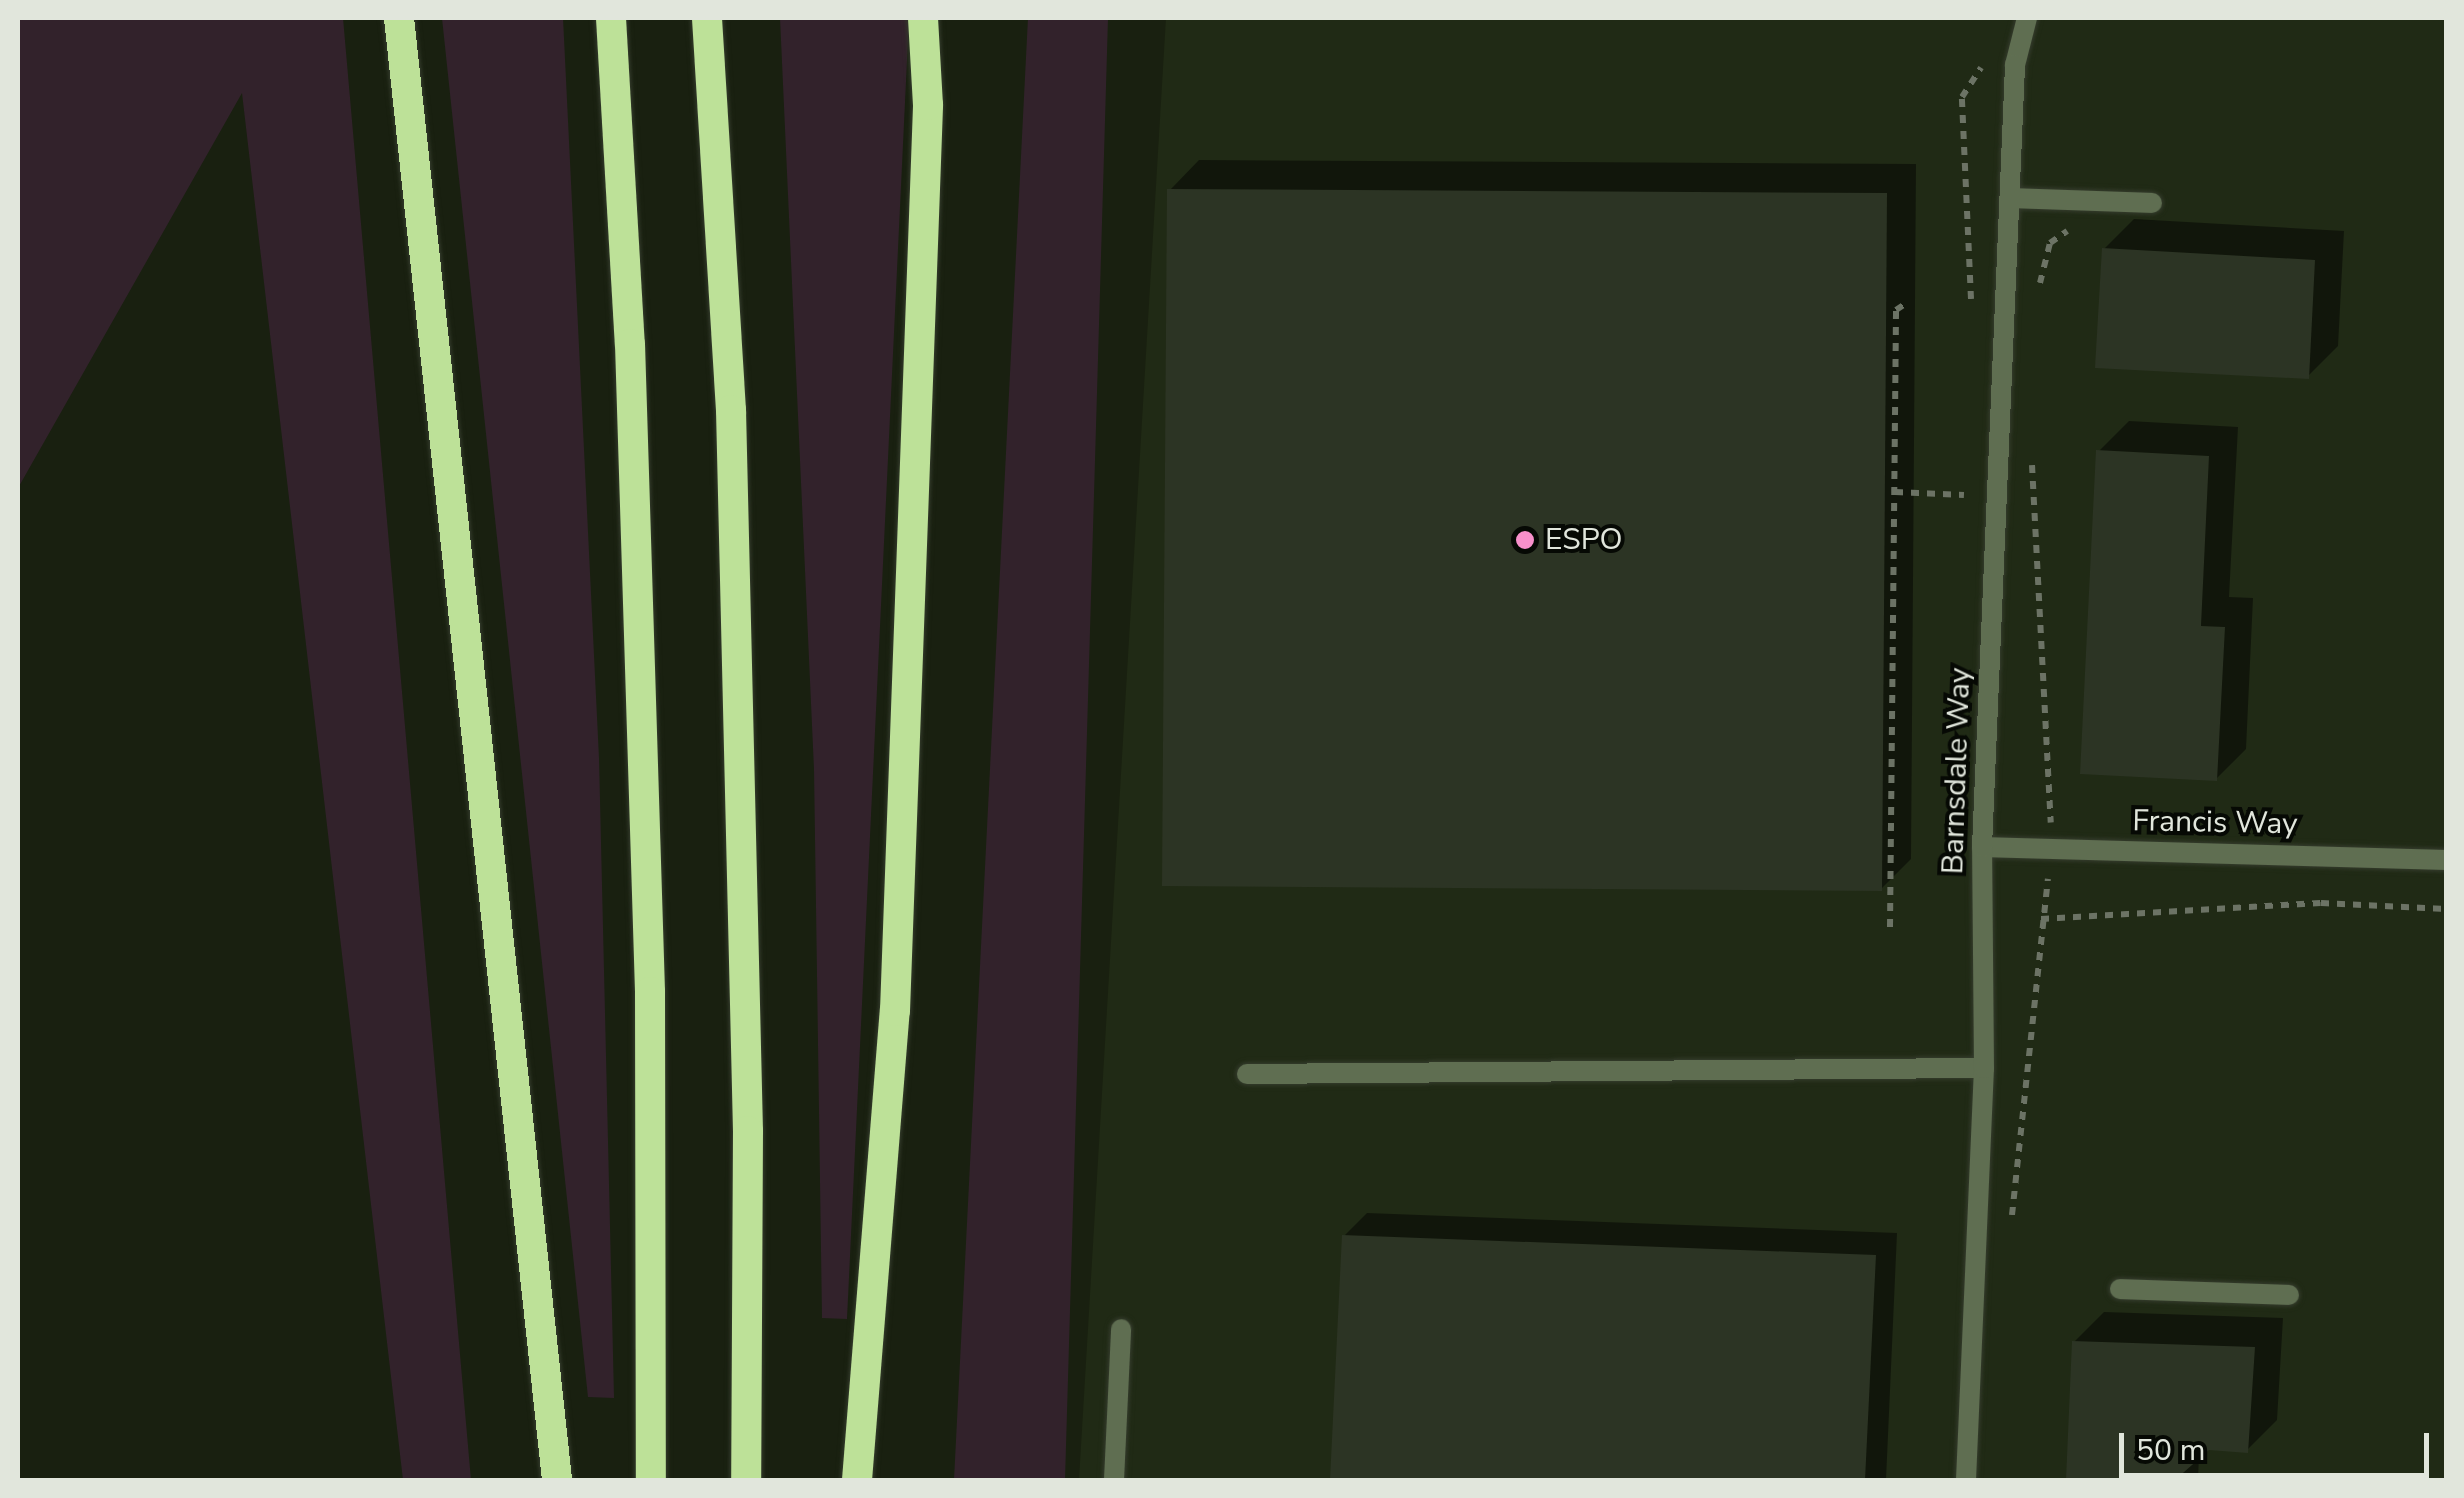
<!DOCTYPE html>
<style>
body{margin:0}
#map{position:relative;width:2464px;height:1498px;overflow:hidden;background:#192010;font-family:"Nunito Sans",sans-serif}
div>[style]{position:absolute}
.built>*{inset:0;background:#202a15}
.green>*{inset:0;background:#32222b}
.shadow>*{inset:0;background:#0007}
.building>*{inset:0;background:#2c3424}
.path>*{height:6px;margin-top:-3px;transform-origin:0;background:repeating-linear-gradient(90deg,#6c7365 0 8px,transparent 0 16px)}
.roads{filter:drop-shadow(0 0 2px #353c2d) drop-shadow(0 0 2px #353c2d)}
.lane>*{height:20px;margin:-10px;padding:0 10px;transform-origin:10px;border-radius:10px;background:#5f6e51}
.street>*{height:20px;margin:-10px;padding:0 10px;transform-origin:10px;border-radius:10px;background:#5f6e51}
.highway>*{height:30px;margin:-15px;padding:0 15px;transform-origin:15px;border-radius:15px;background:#bde198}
.dots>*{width:28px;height:28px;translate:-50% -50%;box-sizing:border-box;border:5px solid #060904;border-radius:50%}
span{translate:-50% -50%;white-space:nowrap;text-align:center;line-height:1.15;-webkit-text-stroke:8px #060904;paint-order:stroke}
.poi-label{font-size:30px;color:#e1e6dc}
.left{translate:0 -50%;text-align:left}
.street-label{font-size:30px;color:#e1e6dc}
.frame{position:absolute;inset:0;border:20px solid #e1e6dc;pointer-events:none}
.scale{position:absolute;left:2119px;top:1433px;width:310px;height:45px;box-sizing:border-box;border:5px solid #e1e6dc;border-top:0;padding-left:12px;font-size:30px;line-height:35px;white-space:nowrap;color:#e1e6dc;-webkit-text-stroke:8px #060904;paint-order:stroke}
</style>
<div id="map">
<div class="built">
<i style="clip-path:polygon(1166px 18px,2446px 18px,2446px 1480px,1079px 1480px)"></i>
</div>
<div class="green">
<i style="clip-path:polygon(18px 18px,343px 18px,471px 1480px,403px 1480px,242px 93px,18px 488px)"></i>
<i style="clip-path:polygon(442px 18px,563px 18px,599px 758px,614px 1398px,588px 1397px)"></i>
<i style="clip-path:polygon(780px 18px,909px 18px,847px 1319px,822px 1318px,814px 769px)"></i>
<i style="clip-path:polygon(1028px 18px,1108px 18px,1065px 1480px,954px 1480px)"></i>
</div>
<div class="shadow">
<i style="clip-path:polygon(1199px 160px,1916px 164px,1911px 859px,1881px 889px,1170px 190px)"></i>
<i style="clip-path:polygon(2134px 219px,2344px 231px,2338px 346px,2308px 376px,2104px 249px)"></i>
<i style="clip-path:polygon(2129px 421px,2238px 427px,2229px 597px,2253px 598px,2246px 749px,2216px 779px,2099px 451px)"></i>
<i style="clip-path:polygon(1367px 1213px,1897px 1233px,1886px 1480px,1332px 1480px,1344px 1236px)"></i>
<i style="clip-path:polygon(2104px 1312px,2283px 1318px,2277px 1420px,2247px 1450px,2208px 1447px,2199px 1455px,2198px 1480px,2069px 1480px,2074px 1342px)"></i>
</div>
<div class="building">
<i style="clip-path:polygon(1167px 189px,1887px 193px,1882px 891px,1162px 886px)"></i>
<i style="clip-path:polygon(2102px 248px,2315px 260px,2309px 379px,2095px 368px)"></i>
<i style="clip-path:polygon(2096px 450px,2209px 456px,2201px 626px,2225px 627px,2217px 781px,2080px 774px)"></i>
<i style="clip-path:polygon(1342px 1235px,1876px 1255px,1865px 1480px,1330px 1480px)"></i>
<i style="clip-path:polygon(2072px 1341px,2255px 1347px,2248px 1453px,2209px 1450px,2175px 1480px,2066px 1480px)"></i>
</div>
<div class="path">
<i style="left:2040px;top:283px;width:41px;rotate:-76deg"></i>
<i style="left:2050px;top:243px;width:21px;rotate:-35deg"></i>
<i style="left:1971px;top:299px;width:202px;rotate:-92.6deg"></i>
<i style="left:1962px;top:97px;width:35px;rotate:-57deg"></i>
<i style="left:2032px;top:465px;width:358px;rotate:87deg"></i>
<i style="left:1895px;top:492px;width:69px;rotate:2.5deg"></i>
<i style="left:2041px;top:919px;width:280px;rotate:-3.3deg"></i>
<i style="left:2321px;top:903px;width:125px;rotate:2.7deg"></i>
<i style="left:1890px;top:927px;width:617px;rotate:-89.44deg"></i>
<i style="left:1896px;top:310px;width:14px;rotate:-34deg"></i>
<i style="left:2012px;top:1215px;width:338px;rotate:-83.9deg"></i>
</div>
<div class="roads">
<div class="lane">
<i style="left:2015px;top:65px;width:49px;rotate:-75.7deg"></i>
<i style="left:1247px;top:1074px;width:737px;rotate:-0.47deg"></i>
<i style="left:2120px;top:1289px;width:169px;rotate:2deg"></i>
<i style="left:1114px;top:1480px;width:151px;rotate:-87.3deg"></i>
</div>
<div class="street">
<i style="left:2012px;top:198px;width:140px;rotate:2deg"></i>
<i style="left:1982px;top:847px;width:464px;rotate:1.6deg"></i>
<i style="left:1966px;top:1480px;width:412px;rotate:-87.5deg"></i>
<i style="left:1984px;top:1068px;width:221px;rotate:-90.5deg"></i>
<i style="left:1982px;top:847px;width:783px;rotate:-87.58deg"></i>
</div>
<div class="highway">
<i style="left:399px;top:18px;width:1471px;rotate:83.83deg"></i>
<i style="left:611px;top:18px;width:327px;rotate:86.7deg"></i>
<i style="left:630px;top:344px;width:648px;rotate:88.23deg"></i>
<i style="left:650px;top:992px;width:488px;rotate:89.9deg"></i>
<i style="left:707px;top:18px;width:393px;rotate:86.5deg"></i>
<i style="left:731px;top:410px;width:721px;rotate:88.65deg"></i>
<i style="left:748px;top:1131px;width:349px;rotate:90.3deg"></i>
<i style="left:857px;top:1480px;width:471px;rotate:-85.4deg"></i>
<i style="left:895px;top:1011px;width:907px;rotate:-87.91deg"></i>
<i style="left:928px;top:105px;width:87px;rotate:-93.3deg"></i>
</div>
</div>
<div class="dots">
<i style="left:1525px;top:540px;background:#f890cb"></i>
</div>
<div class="poi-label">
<span class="left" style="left:1545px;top:540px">ESPO</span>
</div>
<div class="street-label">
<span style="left:1957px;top:771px;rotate:-88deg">Barnsdale Way</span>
<span style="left:2215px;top:823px;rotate:1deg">Francis Way</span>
</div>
<div class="frame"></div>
<div class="scale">50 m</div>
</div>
